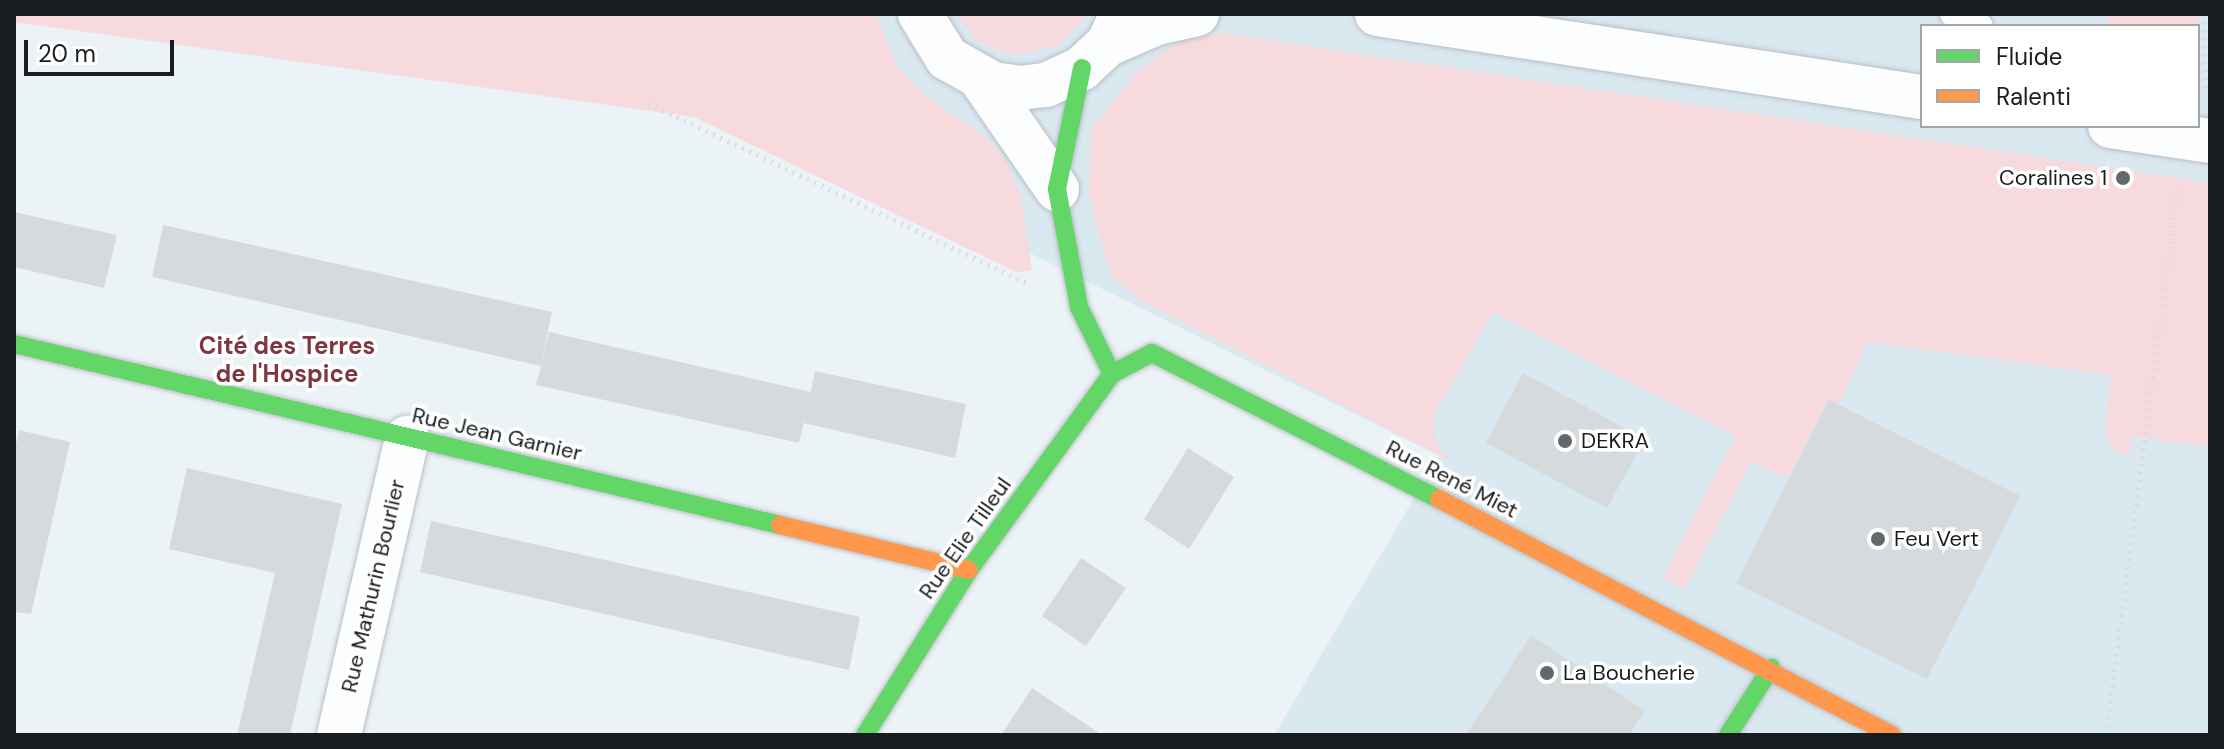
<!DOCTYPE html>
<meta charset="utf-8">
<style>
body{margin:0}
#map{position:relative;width:2224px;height:749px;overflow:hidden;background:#ecf3f7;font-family:"DM Sans",sans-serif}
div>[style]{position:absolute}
.built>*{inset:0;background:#dae8f0}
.green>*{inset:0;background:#f6dade}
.building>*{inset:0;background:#d5dadd}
.path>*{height:5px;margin-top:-2.5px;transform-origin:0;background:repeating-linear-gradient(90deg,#dadcdd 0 2px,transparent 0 8px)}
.roads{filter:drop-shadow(0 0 2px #b9bfc2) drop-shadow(0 0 2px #b9bfc2)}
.lane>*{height:24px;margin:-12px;padding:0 12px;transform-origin:12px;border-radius:12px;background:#fcfdfe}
.street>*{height:44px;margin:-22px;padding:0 22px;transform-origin:22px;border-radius:22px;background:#fcfdfe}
.fast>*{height:18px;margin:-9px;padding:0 9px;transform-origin:9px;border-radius:9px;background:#63d668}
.slow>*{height:18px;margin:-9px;padding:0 9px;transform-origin:9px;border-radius:9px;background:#ff974d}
.dots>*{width:22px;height:22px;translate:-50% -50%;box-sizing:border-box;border:4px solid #fff;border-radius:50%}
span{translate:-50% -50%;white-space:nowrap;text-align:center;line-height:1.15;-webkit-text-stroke:7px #fff;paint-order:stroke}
.poi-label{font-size:22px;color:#191d20}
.right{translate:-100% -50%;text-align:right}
.left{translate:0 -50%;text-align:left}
.street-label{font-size:22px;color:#191d20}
.neighbourhood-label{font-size:24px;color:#7e3641;font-weight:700}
.frame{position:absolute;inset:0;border:16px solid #191d20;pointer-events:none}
.legend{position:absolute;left:1920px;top:24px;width:280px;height:104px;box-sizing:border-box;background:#fff;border:2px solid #a3a5a6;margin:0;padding:10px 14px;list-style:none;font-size:24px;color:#191d20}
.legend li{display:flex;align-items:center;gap:16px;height:40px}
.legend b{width:40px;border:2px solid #a3a5a6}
.scale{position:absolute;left:24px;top:40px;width:150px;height:36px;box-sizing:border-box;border:4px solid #191d20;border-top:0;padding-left:10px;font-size:24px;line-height:28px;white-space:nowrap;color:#191d20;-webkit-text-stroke:6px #fff;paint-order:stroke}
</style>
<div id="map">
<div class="built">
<i style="clip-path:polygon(evenodd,854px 14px,2210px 14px,2210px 735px,1274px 735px,1439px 456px,820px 149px,854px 14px,1922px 26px,2198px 26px,2198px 126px,1922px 126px,1922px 26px)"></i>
</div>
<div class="green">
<i style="clip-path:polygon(14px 14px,876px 14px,897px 66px,924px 95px,986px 138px,1006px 160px,1021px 197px,1032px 271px,1016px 272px,694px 117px,14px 22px)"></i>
<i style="clip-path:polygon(955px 14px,1088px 14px,1058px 46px,1014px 55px,978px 42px)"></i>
<i style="clip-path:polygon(2107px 14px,2198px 14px,2198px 26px,2107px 26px)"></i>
<i style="clip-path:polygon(1220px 33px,2210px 183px,2210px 447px,2132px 436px,2129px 456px,2114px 451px,2105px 432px,2111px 375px,1867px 342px,1839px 405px,1828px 400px,1788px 478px,1751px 462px,1684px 590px,1663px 577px,1736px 436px,1493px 312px,1433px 416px,1436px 443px,1450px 461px,1142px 301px,1111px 276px,1089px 195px,1091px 129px,1136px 73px,1161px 53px,1182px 41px)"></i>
</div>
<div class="building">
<i style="clip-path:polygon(14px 212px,117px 235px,104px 288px,14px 267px)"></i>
<i style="clip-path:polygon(163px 225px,552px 312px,541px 365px,549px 332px,811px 392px,799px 443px,536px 385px,541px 366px,152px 277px)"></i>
<i style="clip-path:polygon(815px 371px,966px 404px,955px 458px,804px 423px)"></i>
<i style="clip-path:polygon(1523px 373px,1645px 439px,1607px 508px,1486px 443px)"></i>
<i style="clip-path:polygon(1829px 400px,2020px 496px,1927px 679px,1736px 583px)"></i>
<i style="clip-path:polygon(19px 430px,70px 442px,31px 614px,14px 612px,14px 453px)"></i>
<i style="clip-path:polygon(1188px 448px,1234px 477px,1189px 549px,1144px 519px)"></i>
<i style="clip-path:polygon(187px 468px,342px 504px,290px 735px,237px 735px,275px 573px,169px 549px)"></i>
<i style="clip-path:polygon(431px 521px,860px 617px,849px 670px,420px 572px)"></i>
<i style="clip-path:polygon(1081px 558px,1126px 588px,1086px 646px,1042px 616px)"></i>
<i style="clip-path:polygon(1531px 635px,1645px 711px,1629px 735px,1466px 735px)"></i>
<i style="clip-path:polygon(1032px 688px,1102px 735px,1001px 735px)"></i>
</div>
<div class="path">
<i style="left:2204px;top:14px;width:79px;rotate:89.3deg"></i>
<i style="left:648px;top:103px;width:420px;rotate:25.4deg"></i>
<i style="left:2106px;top:735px;width:555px;rotate:-82.54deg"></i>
</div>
<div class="roads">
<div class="lane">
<i style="left:1952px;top:14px;width:31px;rotate:22deg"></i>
</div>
<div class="street">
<i style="left:920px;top:14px;width:52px;rotate:58.5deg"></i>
<i style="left:947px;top:58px;width:53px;rotate:29.5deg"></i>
<i style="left:993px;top:84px;width:27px;rotate:8deg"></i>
<i style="left:1020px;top:88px;width:26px;rotate:-7deg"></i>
<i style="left:1046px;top:85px;width:40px;rotate:-25deg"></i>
<i style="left:1082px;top:68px;width:35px;rotate:-43deg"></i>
<i style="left:1108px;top:44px;width:33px;rotate:-65deg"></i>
<i style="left:1377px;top:14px;width:551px;rotate:8.66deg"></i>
<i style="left:1108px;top:44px;width:53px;rotate:-23.2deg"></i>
<i style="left:1157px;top:23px;width:41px;rotate:-12.7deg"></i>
<i style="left:981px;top:79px;width:134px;rotate:55.4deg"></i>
<i style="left:2110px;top:126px;width:101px;rotate:8.5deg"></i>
<i style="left:339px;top:735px;width:305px;rotate:-77.1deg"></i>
</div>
<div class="fast">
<i style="left:1082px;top:68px;width:124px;rotate:101.7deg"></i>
<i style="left:1057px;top:189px;width:120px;rotate:79.4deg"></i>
<i style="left:1079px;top:307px;width:75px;rotate:63.8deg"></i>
<i style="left:14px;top:344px;width:787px;rotate:13.29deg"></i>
<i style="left:865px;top:735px;width:195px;rotate:-57.8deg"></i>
<i style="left:969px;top:570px;width:243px;rotate:-53.9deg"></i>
<i style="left:1112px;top:374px;width:45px;rotate:-27.7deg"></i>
<i style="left:1152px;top:353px;width:322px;rotate:27deg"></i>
<i style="left:1728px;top:735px;width:80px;rotate:-57.3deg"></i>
</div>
<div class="slow">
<i style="left:1439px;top:499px;width:511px;rotate:27.52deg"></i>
<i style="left:780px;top:525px;width:194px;rotate:13.4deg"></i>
</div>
</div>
<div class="dots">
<i style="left:2123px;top:178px;background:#63686b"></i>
<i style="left:1565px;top:441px;background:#63686b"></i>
<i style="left:1878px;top:539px;background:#63686b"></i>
<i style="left:1547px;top:673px;background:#63686b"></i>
</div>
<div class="poi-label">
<span class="right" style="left:2107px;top:178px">Coralines 1</span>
<span class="left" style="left:1581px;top:441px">DEKRA</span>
<span class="left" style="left:1894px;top:539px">Feu Vert</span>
<span class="left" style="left:1563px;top:673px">La Boucherie</span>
</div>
<div class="street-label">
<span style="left:497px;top:434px;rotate:13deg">Rue Jean Garnier</span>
<span style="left:1452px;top:479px;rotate:27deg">Rue René Miet</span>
<span style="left:965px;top:538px;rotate:-55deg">Rue Elie Tilleul</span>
<span style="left:373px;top:586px;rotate:-77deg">Rue Mathurin Bourlier</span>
</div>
<div class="neighbourhood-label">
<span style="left:287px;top:360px">Cité des Terres<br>de l'Hospice</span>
</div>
<div class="frame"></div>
<ul class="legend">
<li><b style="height:10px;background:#63d668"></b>Fluide</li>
<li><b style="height:10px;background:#ff974d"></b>Ralenti</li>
</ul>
<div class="scale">20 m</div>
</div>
